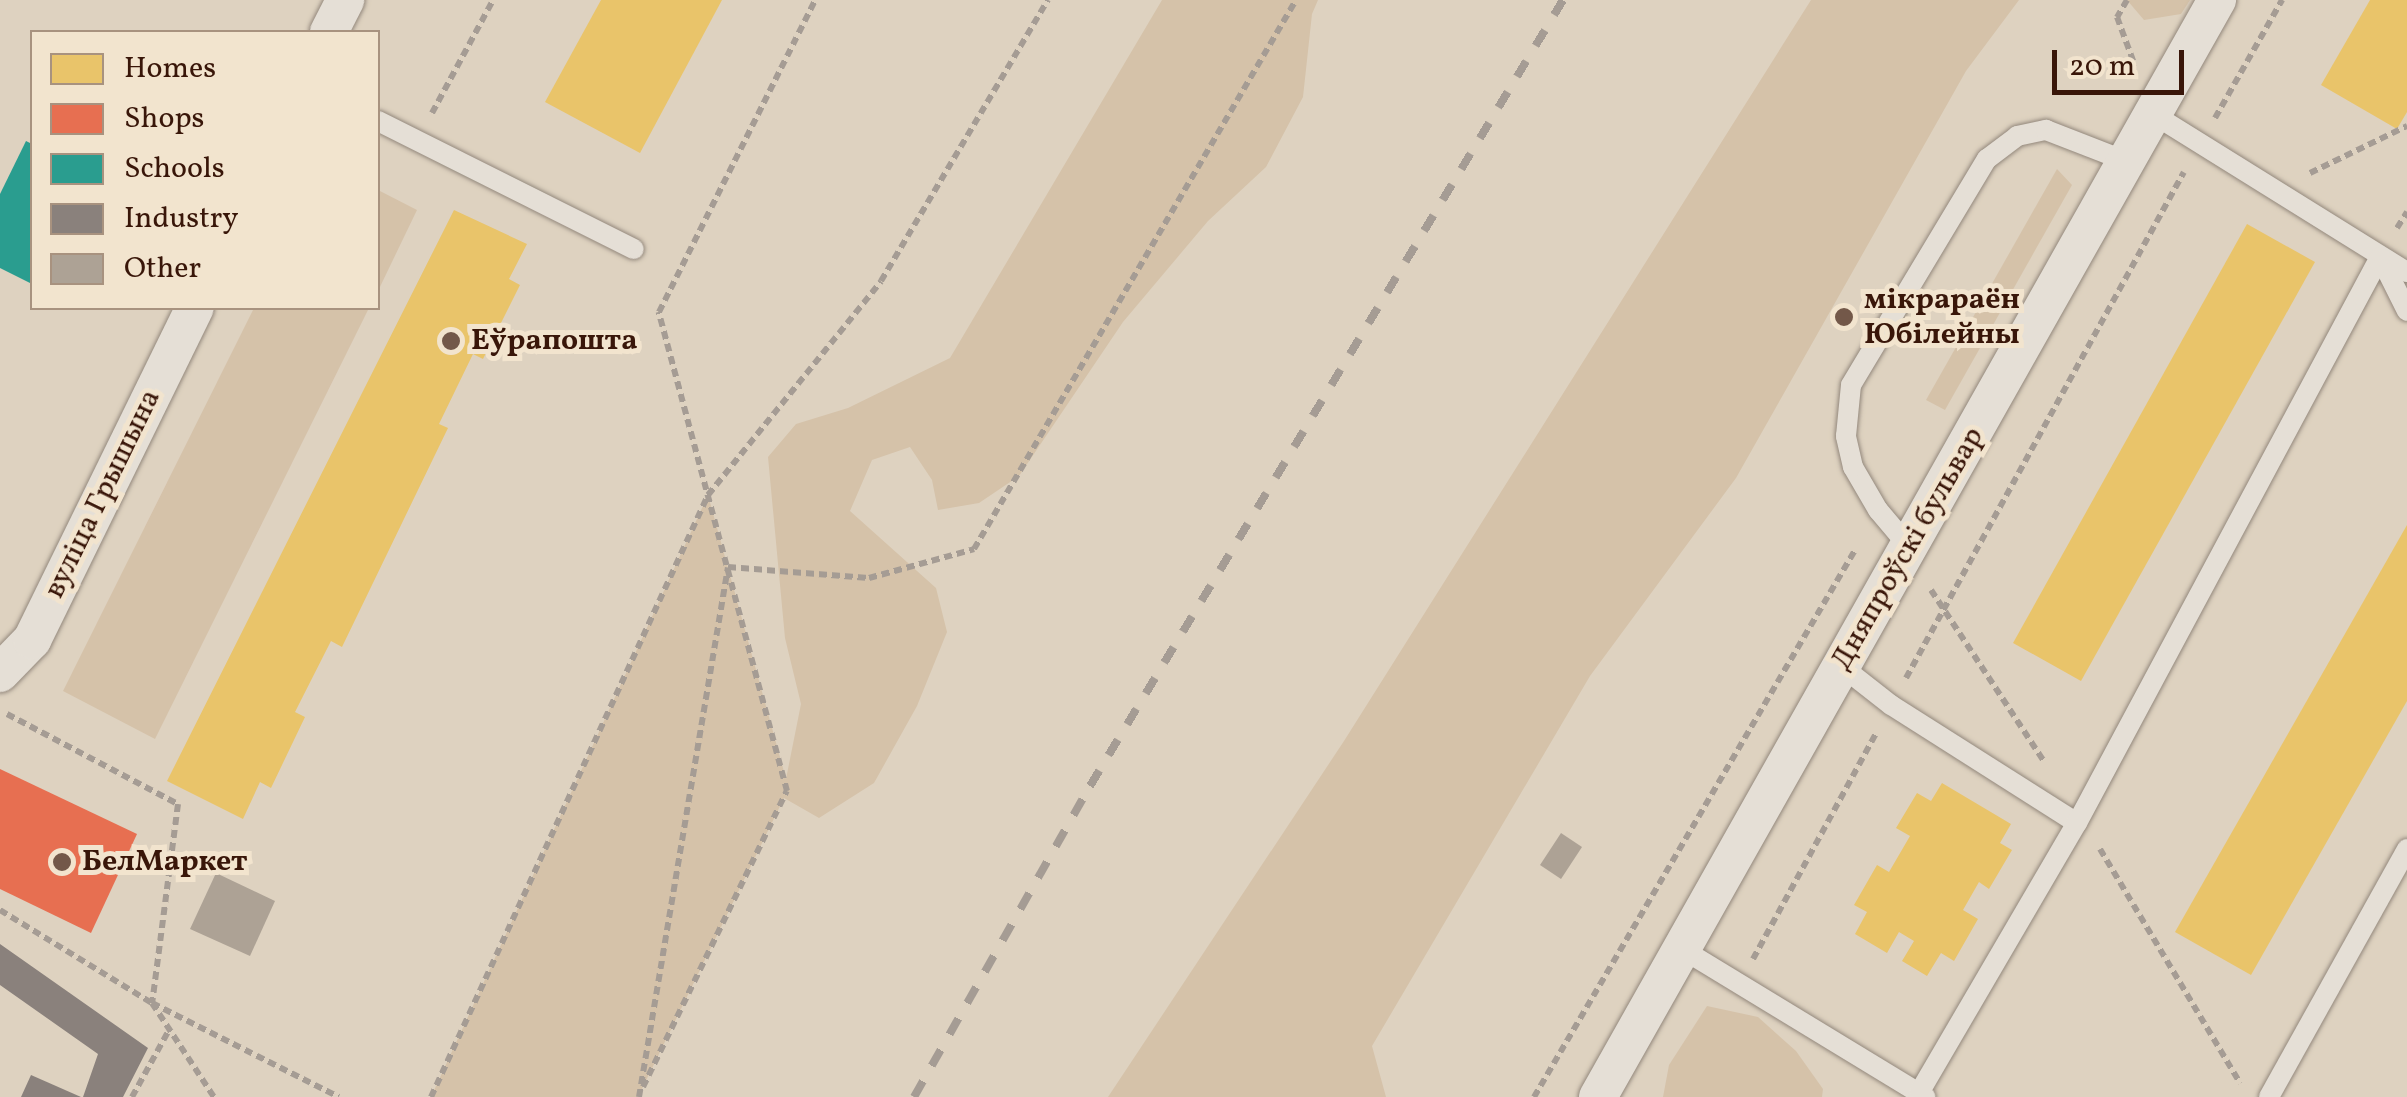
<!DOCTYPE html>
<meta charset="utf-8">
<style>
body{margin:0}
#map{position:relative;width:2407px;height:1097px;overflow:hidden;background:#ded2c0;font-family:Vollkorn,serif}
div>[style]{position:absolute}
.green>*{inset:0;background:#d5c2a9}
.homes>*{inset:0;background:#e9c46a}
.shops>*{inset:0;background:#e76f51}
.schools>*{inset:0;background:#2a9d8f}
.industry>*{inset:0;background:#8a817c}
.building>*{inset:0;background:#ada295}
.path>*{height:6px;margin-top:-3px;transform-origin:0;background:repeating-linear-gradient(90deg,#a59c94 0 8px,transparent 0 13px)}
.roads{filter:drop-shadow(0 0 2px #93887c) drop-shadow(0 0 2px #93887c)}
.service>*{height:20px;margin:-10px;padding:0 10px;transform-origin:10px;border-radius:10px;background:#e5dfd6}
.minor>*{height:38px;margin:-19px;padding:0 19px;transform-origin:19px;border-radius:19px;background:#e5dfd6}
.rail>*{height:8px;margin-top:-4px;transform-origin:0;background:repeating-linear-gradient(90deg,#a59c94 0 18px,transparent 0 36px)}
.dots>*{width:28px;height:28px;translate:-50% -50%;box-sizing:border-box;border:5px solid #f2e4ce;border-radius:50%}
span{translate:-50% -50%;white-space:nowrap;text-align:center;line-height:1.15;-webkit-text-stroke:10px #f2e4ce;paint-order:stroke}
.poi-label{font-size:30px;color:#391609;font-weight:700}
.left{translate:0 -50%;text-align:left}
.street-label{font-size:30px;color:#391609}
.legend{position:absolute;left:30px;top:30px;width:350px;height:280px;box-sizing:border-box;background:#f2e4ce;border:2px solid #a8927f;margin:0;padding:12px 18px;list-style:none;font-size:30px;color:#391609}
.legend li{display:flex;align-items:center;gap:20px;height:50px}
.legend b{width:50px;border:2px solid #a8927f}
.scale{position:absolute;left:2052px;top:50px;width:132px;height:45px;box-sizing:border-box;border:5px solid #391609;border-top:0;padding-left:12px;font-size:30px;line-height:35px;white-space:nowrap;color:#391609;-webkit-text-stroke:8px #f2e4ce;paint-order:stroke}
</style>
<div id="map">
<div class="green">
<i style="clip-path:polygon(1162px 0,1318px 0,1312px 14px,1303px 97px,1266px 167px,1208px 221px,1123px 322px,1019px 476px,979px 503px,938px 510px,932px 480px,910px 447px,872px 460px,850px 511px,936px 588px,947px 632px,917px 706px,874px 783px,819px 818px,784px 798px,638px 1097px,431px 1097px,708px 495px,786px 779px,801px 704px,785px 638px,768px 457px,796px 424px,848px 408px,950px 358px)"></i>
<i style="clip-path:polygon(1811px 0,2019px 0,1966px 71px,1736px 478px,1590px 676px,1372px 1046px,1386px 1097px,1108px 1097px,1344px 741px)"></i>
<i style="clip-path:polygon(2127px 0,2190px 0,2181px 14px,2144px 20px)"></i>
<i style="clip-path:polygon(2057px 169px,2072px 185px,1945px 410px,1926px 400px)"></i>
<i style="clip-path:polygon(378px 190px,417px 210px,378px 291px)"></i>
<i style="clip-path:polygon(254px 308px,369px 308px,155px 739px,63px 691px)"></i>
<i style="clip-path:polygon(1707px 1006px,1758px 1017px,1796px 1051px,1823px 1089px,1822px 1097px,1663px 1097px,1669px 1065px)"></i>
</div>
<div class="homes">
<i style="clip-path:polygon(601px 0,722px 0,640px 153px,545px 102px)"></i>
<i style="clip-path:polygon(2370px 0,2407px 0,2407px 112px,2397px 129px,2321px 85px)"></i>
<i style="clip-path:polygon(454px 210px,527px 244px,509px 279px,520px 285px,483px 359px,473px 354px,439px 424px,448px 428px,342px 647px,331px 641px,295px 712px,305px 717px,271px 788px,260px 782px,243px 819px,167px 781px)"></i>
<i style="clip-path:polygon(2247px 224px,2315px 262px,2081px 681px,2013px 643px)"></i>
<i style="clip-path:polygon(2407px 525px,2407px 701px,2251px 975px,2175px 932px)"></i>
<i style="clip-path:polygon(1942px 783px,2011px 824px,2000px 843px,2012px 850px,1989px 889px,1979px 882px,1963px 910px,1978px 919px,1954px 961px,1941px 953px,1927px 976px,1902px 961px,1914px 941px,1899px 932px,1887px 953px,1855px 934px,1867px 912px,1854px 905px,1877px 865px,1889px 872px,1910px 836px,1896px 828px,1917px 793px,1931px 801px)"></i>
</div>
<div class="shops">
<i style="clip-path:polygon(0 769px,137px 834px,91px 933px,0 889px)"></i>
</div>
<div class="schools">
<i style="clip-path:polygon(26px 141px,32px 144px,32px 284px,0 268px,0 194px)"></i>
</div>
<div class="industry">
<i style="clip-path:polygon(0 944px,148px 1048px,123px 1097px,83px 1097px,98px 1054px,0 985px)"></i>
<i style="clip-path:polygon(31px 1075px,81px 1097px,21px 1097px)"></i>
</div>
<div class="building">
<i style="clip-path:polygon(1561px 833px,1582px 847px,1561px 879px,1540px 865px)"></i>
<i style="clip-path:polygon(216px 873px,275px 901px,250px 956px,190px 929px)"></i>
</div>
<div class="path">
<i style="left:2127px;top:0;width:20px;rotate:120deg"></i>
<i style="left:2117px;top:17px;width:52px;rotate:69.8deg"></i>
<i style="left:432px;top:113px;width:128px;rotate:-61.6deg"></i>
<i style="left:2215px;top:118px;width:136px;rotate:-60.4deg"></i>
<i style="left:2310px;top:173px;width:108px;rotate:-25.9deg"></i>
<i style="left:2397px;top:228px;width:19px;rotate:-58deg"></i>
<i style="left:1931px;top:590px;width:207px;rotate:56.6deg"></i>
<i style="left:1906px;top:678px;width:577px;rotate:-61.22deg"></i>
<i style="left:7px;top:714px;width:193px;rotate:27.8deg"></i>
<i style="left:178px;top:804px;width:201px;rotate:97.4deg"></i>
<i style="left:152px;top:1003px;width:209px;rotate:26.7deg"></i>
<i style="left:2100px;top:849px;width:273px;rotate:59.1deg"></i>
<i style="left:0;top:910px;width:178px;rotate:31.5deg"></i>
<i style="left:152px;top:1003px;width:113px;rotate:56.6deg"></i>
<i style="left:1753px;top:959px;width:257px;rotate:-61.4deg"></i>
<i style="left:643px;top:1087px;width:329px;rotate:-64.1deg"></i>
<i style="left:787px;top:791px;width:496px;rotate:-105deg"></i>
<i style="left:659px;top:312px;width:349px;rotate:-63.4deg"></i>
<i style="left:132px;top:1097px;width:77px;rotate:-61.1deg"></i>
<i style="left:431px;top:1097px;width:663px;rotate:-65.29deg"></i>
<i style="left:708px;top:495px;width:275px;rotate:-51deg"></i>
<i style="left:881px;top:281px;width:327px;rotate:-59.3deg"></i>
<i style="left:639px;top:1097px;width:537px;rotate:-80.47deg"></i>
<i style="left:728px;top:567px;width:141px;rotate:4.5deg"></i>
<i style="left:869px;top:578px;width:109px;rotate:-15.4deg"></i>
<i style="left:974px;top:549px;width:636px;rotate:-59.61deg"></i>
<i style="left:1534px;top:1097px;width:634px;rotate:-59.59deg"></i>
</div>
<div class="roads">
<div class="service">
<i style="left:2153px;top:114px;width:299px;rotate:31.9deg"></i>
<i style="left:378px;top:121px;width:286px;rotate:26.6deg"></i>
<i style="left:2380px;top:257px;width:60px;rotate:63.4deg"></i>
<i style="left:1911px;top:549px;width:51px;rotate:-130.2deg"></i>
<i style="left:1878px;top:510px;width:50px;rotate:-120.2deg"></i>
<i style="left:1853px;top:467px;width:32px;rotate:-103deg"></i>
<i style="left:1846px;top:436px;width:51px;rotate:-84.4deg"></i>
<i style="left:1851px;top:385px;width:264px;rotate:-59deg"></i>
<i style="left:1987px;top:159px;width:38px;rotate:-37deg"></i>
<i style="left:2017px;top:136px;width:30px;rotate:-12deg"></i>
<i style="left:2046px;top:130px;width:86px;rotate:21.2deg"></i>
<i style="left:1840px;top:665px;width:65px;rotate:38.1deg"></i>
<i style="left:1891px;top:705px;width:220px;rotate:32.4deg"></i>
<i style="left:1682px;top:949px;width:285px;rotate:31.3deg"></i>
<i style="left:1919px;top:1093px;width:313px;rotate:-59.7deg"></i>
<i style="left:2077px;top:823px;width:642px;rotate:-61.84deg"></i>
<i style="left:2269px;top:1097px;width:284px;rotate:-60.9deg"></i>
</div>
<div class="minor">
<i style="left:329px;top:32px;width:36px;rotate:-63deg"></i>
<i style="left:0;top:673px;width:46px;rotate:-45.9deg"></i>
<i style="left:32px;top:640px;width:370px;rotate:-63.9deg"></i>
<i style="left:1598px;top:1097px;width:1260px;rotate:-60.57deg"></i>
</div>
</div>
<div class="rail">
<i style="left:914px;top:1097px;width:357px;rotate:-60.5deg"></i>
<i style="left:1090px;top:786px;width:917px;rotate:-58.96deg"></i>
</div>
<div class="dots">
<i style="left:1844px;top:317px;background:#735849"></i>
<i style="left:451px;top:341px;background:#735849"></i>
<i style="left:62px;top:862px;background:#735849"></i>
</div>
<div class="poi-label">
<span class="left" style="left:1864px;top:317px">мікрараён<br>Юбілейны</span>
<span class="left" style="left:471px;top:341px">Еўрапошта</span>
<span class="left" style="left:82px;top:862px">БелМаркет</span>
</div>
<div class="street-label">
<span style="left:103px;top:494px;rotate:-64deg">вуліца Грышына</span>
<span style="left:1908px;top:549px;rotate:-60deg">Дняпроўскі бульвар</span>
</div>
<ul class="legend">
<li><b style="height:28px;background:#e9c46a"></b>Homes</li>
<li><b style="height:28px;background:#e76f51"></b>Shops</li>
<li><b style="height:28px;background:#2a9d8f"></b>Schools</li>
<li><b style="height:28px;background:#8a817c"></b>Industry</li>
<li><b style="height:28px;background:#ada295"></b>Other</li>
</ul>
<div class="scale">20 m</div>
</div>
